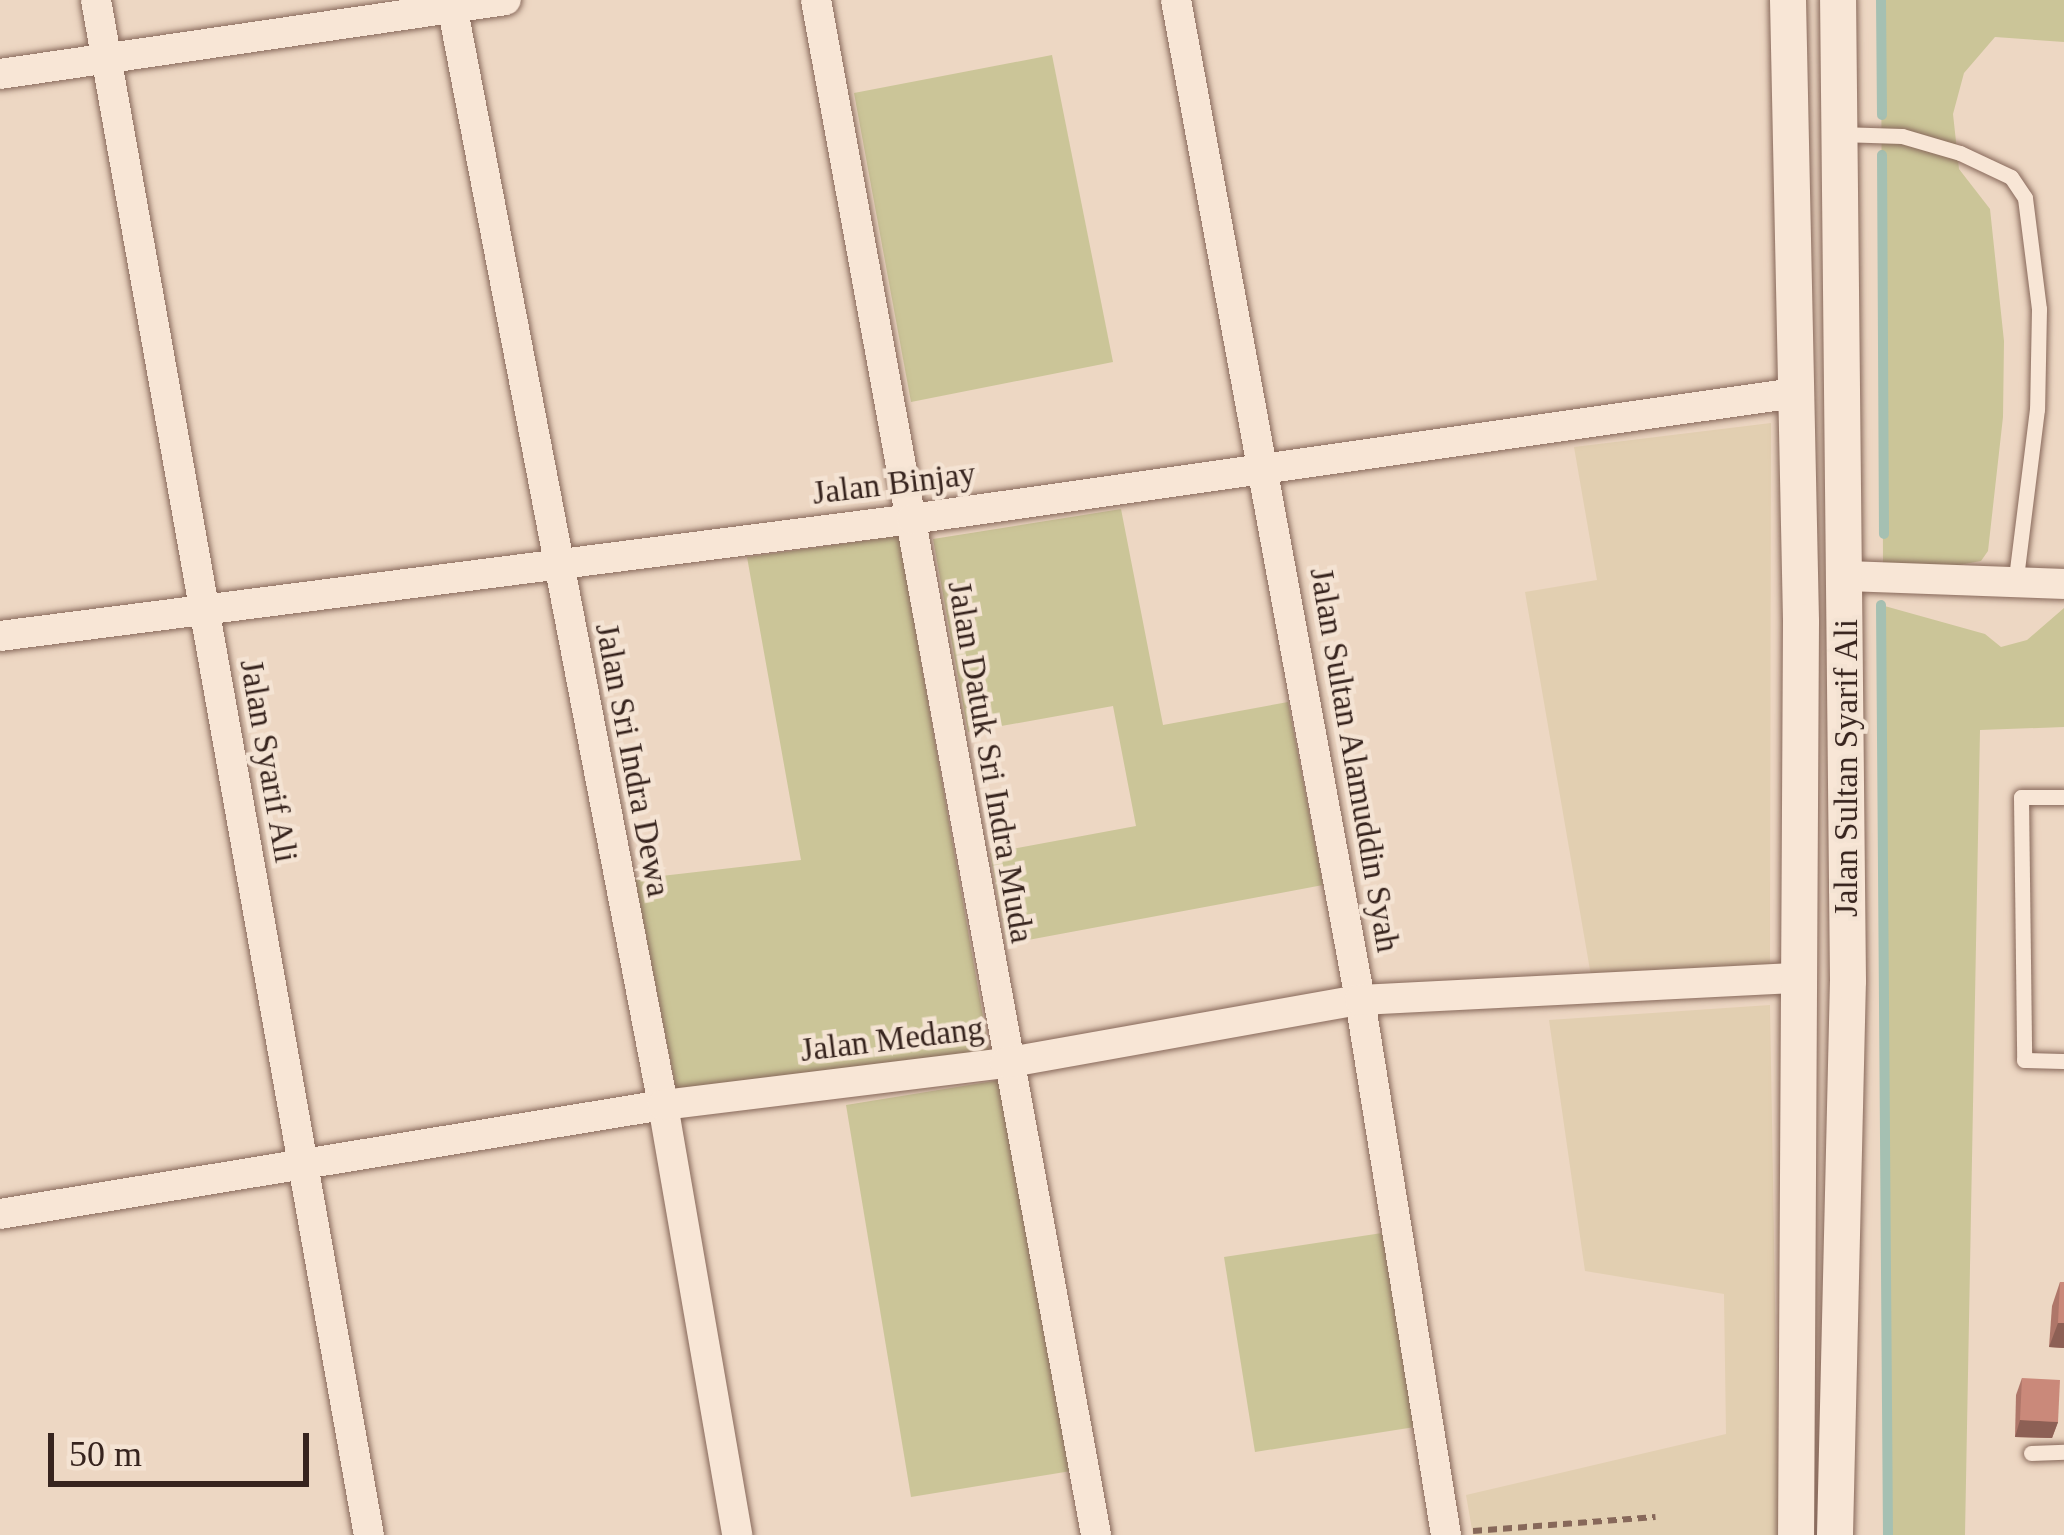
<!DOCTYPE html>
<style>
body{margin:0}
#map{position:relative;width:2064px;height:1535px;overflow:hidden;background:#edd7c3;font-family:"Times New Roman",serif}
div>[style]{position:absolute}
.farmland>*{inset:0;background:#e2cfb1}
.green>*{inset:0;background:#cbc598}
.stream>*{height:10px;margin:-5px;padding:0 5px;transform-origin:5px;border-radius:5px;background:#a5c0b2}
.path>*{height:6px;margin-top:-3px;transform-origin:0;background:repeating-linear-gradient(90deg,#87685a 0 9px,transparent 0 15px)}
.roads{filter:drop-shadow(0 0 3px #87685a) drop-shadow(0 0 3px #87685a)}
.service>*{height:15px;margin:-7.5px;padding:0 7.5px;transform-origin:7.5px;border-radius:7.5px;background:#f8e6d6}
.minor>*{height:30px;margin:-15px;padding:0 15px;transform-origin:15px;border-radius:15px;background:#f8e6d6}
.tertiary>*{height:36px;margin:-18px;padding:0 18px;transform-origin:18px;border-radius:18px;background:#f8e6d6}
.wall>*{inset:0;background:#ae7669}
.shaded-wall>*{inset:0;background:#8d6055}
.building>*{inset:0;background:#ca897a}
span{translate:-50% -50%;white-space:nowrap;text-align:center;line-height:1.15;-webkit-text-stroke:9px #f4e3d3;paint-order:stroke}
.street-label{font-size:33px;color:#37241e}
.scale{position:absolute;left:48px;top:1433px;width:261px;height:54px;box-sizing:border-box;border:6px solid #37241e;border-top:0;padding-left:15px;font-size:36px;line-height:42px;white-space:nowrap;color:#37241e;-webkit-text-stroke:9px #f4e3d3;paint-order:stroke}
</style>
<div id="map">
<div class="farmland">
<i style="clip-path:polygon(1771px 423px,1770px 965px,1591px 976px,1525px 592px,1597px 580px,1574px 447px)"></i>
<i style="clip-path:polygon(1770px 1005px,1779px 1535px,1473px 1535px,1466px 1495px,1726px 1434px,1724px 1294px,1585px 1271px,1549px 1020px)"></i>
</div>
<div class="green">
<i style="clip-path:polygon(1881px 0,2064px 0,2064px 42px,1995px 37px,1964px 73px,1953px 114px,1959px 169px,1990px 209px,2004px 341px,2003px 417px,1988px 551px,1981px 561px,1937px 569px,1883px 566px)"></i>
<i style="clip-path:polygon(1052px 55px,1113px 362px,911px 402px,854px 93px)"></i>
<i style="clip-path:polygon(1121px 509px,1163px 725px,1288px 702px,1323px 885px,1007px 944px,990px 853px,1136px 826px,1113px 706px,968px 732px,933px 539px)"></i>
<i style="clip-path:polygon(899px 536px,989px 1051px,676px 1089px,635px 879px,801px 860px,747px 557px)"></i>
<i style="clip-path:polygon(1881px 605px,1985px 634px,2001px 647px,2027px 640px,2064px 608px,2064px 727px,1980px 730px,1965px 1535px,1886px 1535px)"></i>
<i style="clip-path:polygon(1006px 1079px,1071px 1471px,911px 1497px,846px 1105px)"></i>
<i style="clip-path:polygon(1382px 1233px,1415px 1427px,1255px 1452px,1224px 1257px)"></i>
</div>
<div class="stream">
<i style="left:1881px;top:0;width:115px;rotate:89.5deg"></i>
<i style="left:1882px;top:155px;width:379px;rotate:89.7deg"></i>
<i style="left:1881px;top:605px;width:930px;rotate:89.57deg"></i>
</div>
<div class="path">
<i style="left:1473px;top:1531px;width:183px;rotate:-4.4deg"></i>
</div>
<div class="roads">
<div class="service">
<i style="left:1839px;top:134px;width:63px;rotate:1.8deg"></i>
<i style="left:1902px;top:136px;width:60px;rotate:16.3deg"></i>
<i style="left:1960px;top:153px;width:56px;rotate:25.2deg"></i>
<i style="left:2011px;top:177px;width:25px;rotate:56deg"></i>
<i style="left:2025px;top:198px;width:112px;rotate:82.8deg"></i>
<i style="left:2039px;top:309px;width:100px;rotate:91.1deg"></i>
<i style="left:2037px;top:409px;width:177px;rotate:97.1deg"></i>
<i style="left:2064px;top:797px;width:43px;rotate:180deg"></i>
<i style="left:2021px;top:797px;width:263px;rotate:89.3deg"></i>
<i style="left:2024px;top:1060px;width:40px;rotate:1.4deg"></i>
<i style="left:2031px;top:1453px;width:33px;rotate:-2deg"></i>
</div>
<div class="minor">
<i style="left:96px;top:0;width:1559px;rotate:79.92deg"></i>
<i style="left:451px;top:0;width:1125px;rotate:79.14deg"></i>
<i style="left:663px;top:1105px;width:436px;rotate:80.2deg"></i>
<i style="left:816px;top:0;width:1560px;rotate:79.66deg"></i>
<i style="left:1176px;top:0;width:1017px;rotate:79.57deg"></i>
<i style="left:1360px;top:1000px;width:542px;rotate:80.87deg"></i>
<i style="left:0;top:74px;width:511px;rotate:-8.32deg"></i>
<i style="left:1848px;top:576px;width:216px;rotate:2.1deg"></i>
<i style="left:0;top:636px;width:919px;rotate:-7.31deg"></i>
<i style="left:912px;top:519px;width:892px;rotate:-8.12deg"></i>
<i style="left:0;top:1214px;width:672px;rotate:-9.34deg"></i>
<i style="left:663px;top:1105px;width:345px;rotate:-7deg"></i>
<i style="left:1005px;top:1063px;width:361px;rotate:-10.1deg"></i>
<i style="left:1360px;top:1000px;width:439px;rotate:-2.9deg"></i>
</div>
<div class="tertiary">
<i style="left:1788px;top:0;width:622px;rotate:88.8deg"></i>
<i style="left:1801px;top:622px;width:913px;rotate:90.31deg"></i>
<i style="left:1835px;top:1535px;width:554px;rotate:-88.66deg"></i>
<i style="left:1848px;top:981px;width:981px;rotate:-90.58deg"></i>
</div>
</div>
<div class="wall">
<i style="clip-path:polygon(2060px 1282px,2064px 1282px,2064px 1348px,2049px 1347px,2052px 1306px)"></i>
<i style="clip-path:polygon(2022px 1378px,2058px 1422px,2052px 1438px,2015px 1437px,2016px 1395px)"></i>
</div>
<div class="shaded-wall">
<i style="clip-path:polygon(2058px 1323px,2064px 1323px,2064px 1348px,2049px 1347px)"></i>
<i style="clip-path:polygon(2020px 1420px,2058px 1422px,2052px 1438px,2015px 1437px)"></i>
</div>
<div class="building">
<i style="clip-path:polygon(2060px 1282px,2064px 1282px,2064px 1323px,2058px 1323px)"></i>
<i style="clip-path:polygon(2022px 1378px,2060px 1380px,2058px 1422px,2020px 1420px)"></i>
</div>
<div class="street-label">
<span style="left:894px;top:484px;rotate:-7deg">Jalan Binjay</span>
<span style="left:632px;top:760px;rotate:79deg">Jalan Sri Indra Dewa</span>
<span style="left:1354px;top:760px;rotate:80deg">Jalan Sultan Alamuddin Syah</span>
<span style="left:268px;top:761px;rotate:80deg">Jalan Syarif Ali</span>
<span style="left:990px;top:762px;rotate:80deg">Jalan Datuk Sri Indra Muda</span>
<span style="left:1847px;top:768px;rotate:-90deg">Jalan Sultan Syarif Ali</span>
<span style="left:892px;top:1040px;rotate:-7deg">Jalan Medang</span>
</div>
<div class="scale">50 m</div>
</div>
